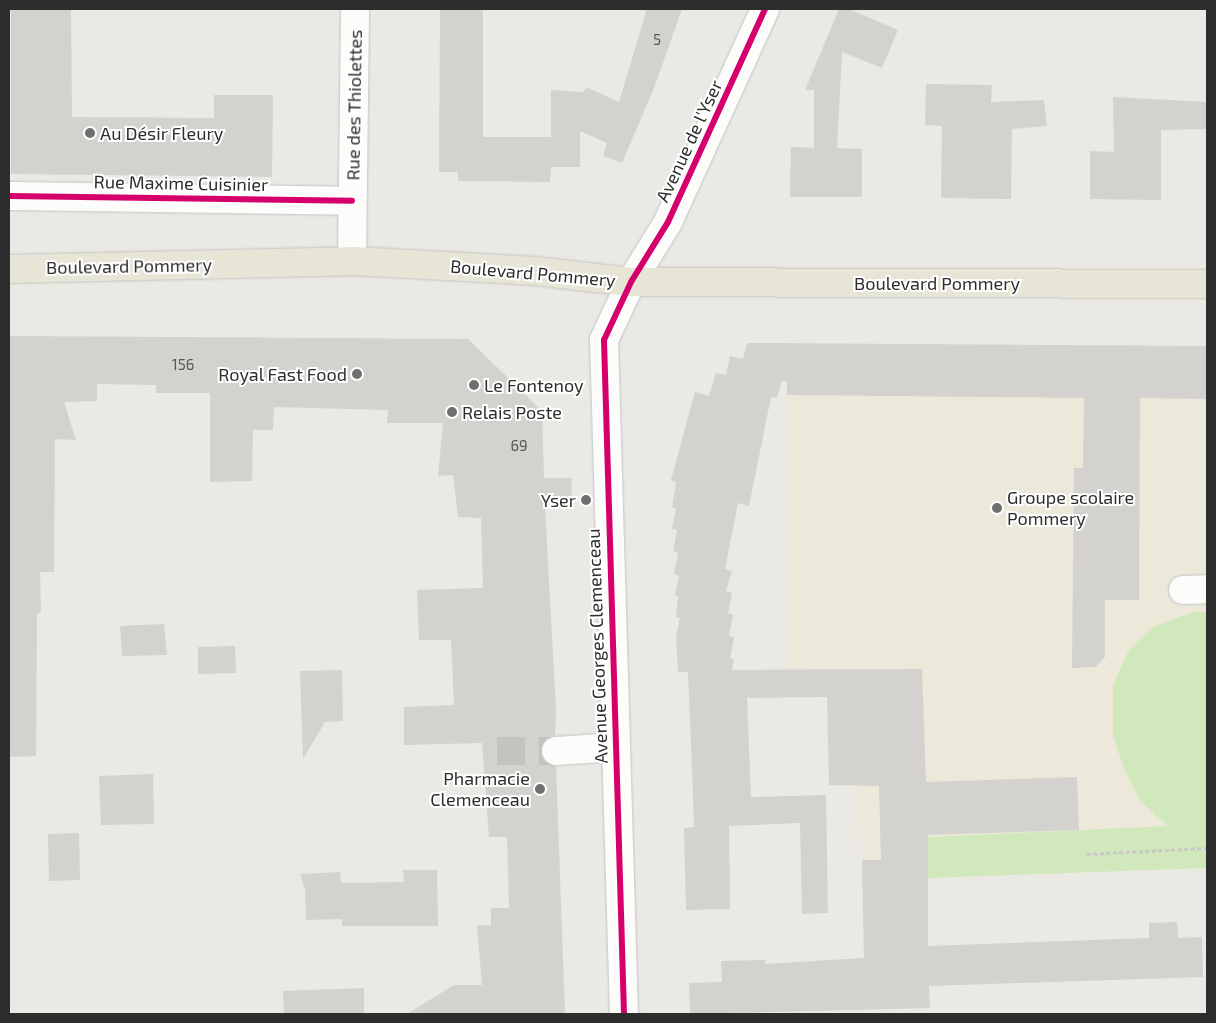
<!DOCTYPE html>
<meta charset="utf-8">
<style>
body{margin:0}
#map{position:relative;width:1216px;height:1023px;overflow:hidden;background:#eae9e4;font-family:"Exo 2",sans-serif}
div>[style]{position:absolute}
.education>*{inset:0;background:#ece9da}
.pitch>*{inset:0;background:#d1e8bc}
.building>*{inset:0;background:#d3d2ce}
.minor-tunnel>*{height:28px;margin-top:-14px;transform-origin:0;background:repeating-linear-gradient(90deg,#c4c3bf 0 28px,transparent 0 42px)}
.path>*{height:3px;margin-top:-1.5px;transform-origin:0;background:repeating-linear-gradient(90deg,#c8c8c8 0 4px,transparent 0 6.5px)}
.roads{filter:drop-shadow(0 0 1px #c4c4c4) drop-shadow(0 0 1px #c4c4c4)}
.minor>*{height:28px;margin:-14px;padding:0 14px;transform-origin:14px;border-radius:14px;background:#fcfcfb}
.major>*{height:28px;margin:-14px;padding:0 14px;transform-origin:14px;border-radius:14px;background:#e7e5d6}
.cycleway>*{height:6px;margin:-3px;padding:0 3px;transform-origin:3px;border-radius:3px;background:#d6006c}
.dots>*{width:14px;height:14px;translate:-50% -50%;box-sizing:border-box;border:2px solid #fff;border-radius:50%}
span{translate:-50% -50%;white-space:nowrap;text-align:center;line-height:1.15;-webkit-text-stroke:4px #fff;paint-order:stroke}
.number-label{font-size:15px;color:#575756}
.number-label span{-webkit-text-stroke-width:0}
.street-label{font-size:18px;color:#2d2d2d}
.poi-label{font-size:18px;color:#2d2d2d}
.left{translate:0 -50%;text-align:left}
.right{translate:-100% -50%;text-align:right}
.frame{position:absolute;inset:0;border:10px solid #2d2d2d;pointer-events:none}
</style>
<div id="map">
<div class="education">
<i style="clip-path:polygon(788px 343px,1207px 346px,1207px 868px,862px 881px,856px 670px,787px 671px)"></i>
</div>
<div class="pitch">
<i style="clip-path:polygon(1193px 612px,1207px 612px,1207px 868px,926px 878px,928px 837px,1168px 826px,1140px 801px,1125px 771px,1113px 736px,1113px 685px,1129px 650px,1152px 627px)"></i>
</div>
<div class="building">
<i style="clip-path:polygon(11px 9px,71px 9px,72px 117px,214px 118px,214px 95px,273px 95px,272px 177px,11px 174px)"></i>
<i style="clip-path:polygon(440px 9px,483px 9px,483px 137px,551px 137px,551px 90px,584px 92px,586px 87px,619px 102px,647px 9px,682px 9px,654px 88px,622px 163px,603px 156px,607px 143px,580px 131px,580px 167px,551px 167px,550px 182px,458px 181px,458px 172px,439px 172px)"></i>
<i style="clip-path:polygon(839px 9px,849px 9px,898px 30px,882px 68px,842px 52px,837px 148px,862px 149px,862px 197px,790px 197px,791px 147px,814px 148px,814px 90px,805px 90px)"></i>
<i style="clip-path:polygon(926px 84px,992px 85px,991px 102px,1044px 100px,1047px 126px,1012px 129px,1011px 199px,941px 198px,942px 126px,925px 125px)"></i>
<i style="clip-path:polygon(1113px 97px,1207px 102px,1207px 129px,1161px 130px,1161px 200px,1090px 199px,1090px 151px,1114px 152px)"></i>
<i style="clip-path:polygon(9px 336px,468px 339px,542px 411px,544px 478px,572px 478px,571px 507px,545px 507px,556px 711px,555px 735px,547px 738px,540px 752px,543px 760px,556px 766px,565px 1014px,407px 1014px,454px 985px,482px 985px,477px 926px,491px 925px,491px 908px,509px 908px,507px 837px,489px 837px,482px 743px,404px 745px,404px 707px,454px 705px,451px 640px,419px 640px,417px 590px,483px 588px,481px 518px,458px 517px,453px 475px,438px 476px,443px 423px,387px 423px,388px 410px,274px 407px,273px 430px,253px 430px,252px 481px,210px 482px,210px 393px,156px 393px,156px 385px,97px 384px,97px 401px,64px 402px,76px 440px,55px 439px,54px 572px,40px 572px,41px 613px,37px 613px,36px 756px,9px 757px)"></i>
<i style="clip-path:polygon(747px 343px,1207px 346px,1207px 399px,1140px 398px,1139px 600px,1105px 600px,1105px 657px,1095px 667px,1072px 668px,1074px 468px,1083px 468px,1084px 398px,787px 395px,787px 381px,782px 381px,777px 398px,771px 397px,749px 506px,738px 503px,725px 569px,732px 571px,726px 591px,732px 593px,728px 613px,733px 615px,729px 635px,734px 638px,730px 658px,734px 659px,732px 670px,922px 669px,926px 782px,1077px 777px,1079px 830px,928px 835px,928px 946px,1149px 938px,1149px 923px,1177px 922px,1178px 938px,1202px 937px,1203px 977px,929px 986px,930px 1008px,690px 1014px,689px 983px,722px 982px,721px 961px,765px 960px,765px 964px,864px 958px,862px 860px,881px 860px,879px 786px,829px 785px,827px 697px,747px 698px,751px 797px,826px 795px,828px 913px,802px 914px,800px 823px,729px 826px,730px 909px,686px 910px,684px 828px,694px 827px,692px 770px,688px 672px,678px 672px,676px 636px,680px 618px,676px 617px,678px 596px,675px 596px,679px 576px,674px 574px,678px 553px,673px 551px,677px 530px,672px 529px,676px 509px,672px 507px,676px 482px,671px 480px,695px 392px,709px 396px,716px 373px,726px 375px,730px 356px,743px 359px)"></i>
<i style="clip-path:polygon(164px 624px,167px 655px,122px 656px,120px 626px)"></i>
<i style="clip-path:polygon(235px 646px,236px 673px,198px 674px,198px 647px)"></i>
<i style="clip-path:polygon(342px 670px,343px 721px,325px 722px,303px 759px,300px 671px)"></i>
<i style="clip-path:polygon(153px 774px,154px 824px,101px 825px,99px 776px)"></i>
<i style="clip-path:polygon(79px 833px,80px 880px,49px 881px,48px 834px)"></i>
<i style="clip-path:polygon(403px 870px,437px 870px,438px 926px,342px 926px,342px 919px,306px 920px,305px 889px,300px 874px,340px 872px,341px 883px,404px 882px)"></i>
<i style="clip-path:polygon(364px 988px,364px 1014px,284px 1014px,283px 991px)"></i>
</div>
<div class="minor-tunnel">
<i style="left:497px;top:751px;width:59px"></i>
</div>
<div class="path">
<i style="left:1087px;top:854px;width:120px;rotate:-2.9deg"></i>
</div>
<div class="roads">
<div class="minor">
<i style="left:9px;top:196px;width:343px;rotate:0.8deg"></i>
<i style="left:352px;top:261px;width:252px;rotate:-89.3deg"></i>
<i style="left:1183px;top:590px;width:24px;rotate:-2deg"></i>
<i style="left:556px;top:751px;width:59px;rotate:-3.9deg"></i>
<i style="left:624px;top:1014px;width:674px;rotate:-91.7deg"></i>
<i style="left:604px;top:340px;width:64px;rotate:-65deg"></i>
<i style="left:631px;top:282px;width:70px;rotate:-58.3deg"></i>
<i style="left:668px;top:222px;width:234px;rotate:-65.5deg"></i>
</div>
<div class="major">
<i style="left:9px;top:269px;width:343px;rotate:-1.3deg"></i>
<i style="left:352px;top:261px;width:183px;rotate:3.1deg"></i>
<i style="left:535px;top:271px;width:97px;rotate:6.5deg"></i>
<i style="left:631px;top:282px;width:576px;rotate:0.2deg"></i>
</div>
</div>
<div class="cycleway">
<i style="left:9px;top:196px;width:343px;rotate:0.8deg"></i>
<i style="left:624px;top:1014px;width:674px;rotate:-91.7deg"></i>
<i style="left:604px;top:340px;width:64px;rotate:-65deg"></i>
<i style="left:631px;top:282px;width:70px;rotate:-58.3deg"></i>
<i style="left:668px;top:222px;width:234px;rotate:-65.5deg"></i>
</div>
<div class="dots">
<i style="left:90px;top:133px;background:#6f6f6d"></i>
<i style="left:357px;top:374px;background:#6f6f6d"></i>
<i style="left:474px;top:385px;background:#6f6f6d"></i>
<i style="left:452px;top:412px;background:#6f6f6d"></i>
<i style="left:586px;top:500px;background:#6f6f6d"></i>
<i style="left:997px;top:508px;background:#6f6f6d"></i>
<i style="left:540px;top:789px;background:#6f6f6d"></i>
</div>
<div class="number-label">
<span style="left:657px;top:40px">5</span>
<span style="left:183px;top:365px">156</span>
<span style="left:519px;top:446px">69</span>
</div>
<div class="street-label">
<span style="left:354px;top:105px;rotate:-89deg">Rue des Thiolettes</span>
<span style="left:689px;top:141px;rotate:-65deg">Avenue de l'Yser</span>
<span style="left:181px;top:183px;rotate:1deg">Rue Maxime Cuisinier</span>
<span style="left:129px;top:266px;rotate:-1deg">Boulevard Pommery</span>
<span style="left:533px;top:273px;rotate:5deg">Boulevard Pommery</span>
<span style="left:937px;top:283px">Boulevard Pommery</span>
<span style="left:597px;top:646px;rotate:-92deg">Avenue Georges Clemenceau</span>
</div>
<div class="poi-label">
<span class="left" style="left:100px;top:133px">Au Désir Fleury</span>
<span class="right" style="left:347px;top:374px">Royal Fast Food</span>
<span class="left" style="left:484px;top:385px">Le Fontenoy</span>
<span class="left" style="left:462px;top:412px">Relais Poste</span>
<span class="left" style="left:1007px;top:508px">Groupe scolaire<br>Pommery</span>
<span class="right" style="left:576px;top:500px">Yser</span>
<span class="right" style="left:530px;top:789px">Pharmacie<br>Clemenceau</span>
</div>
<div class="frame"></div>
</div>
